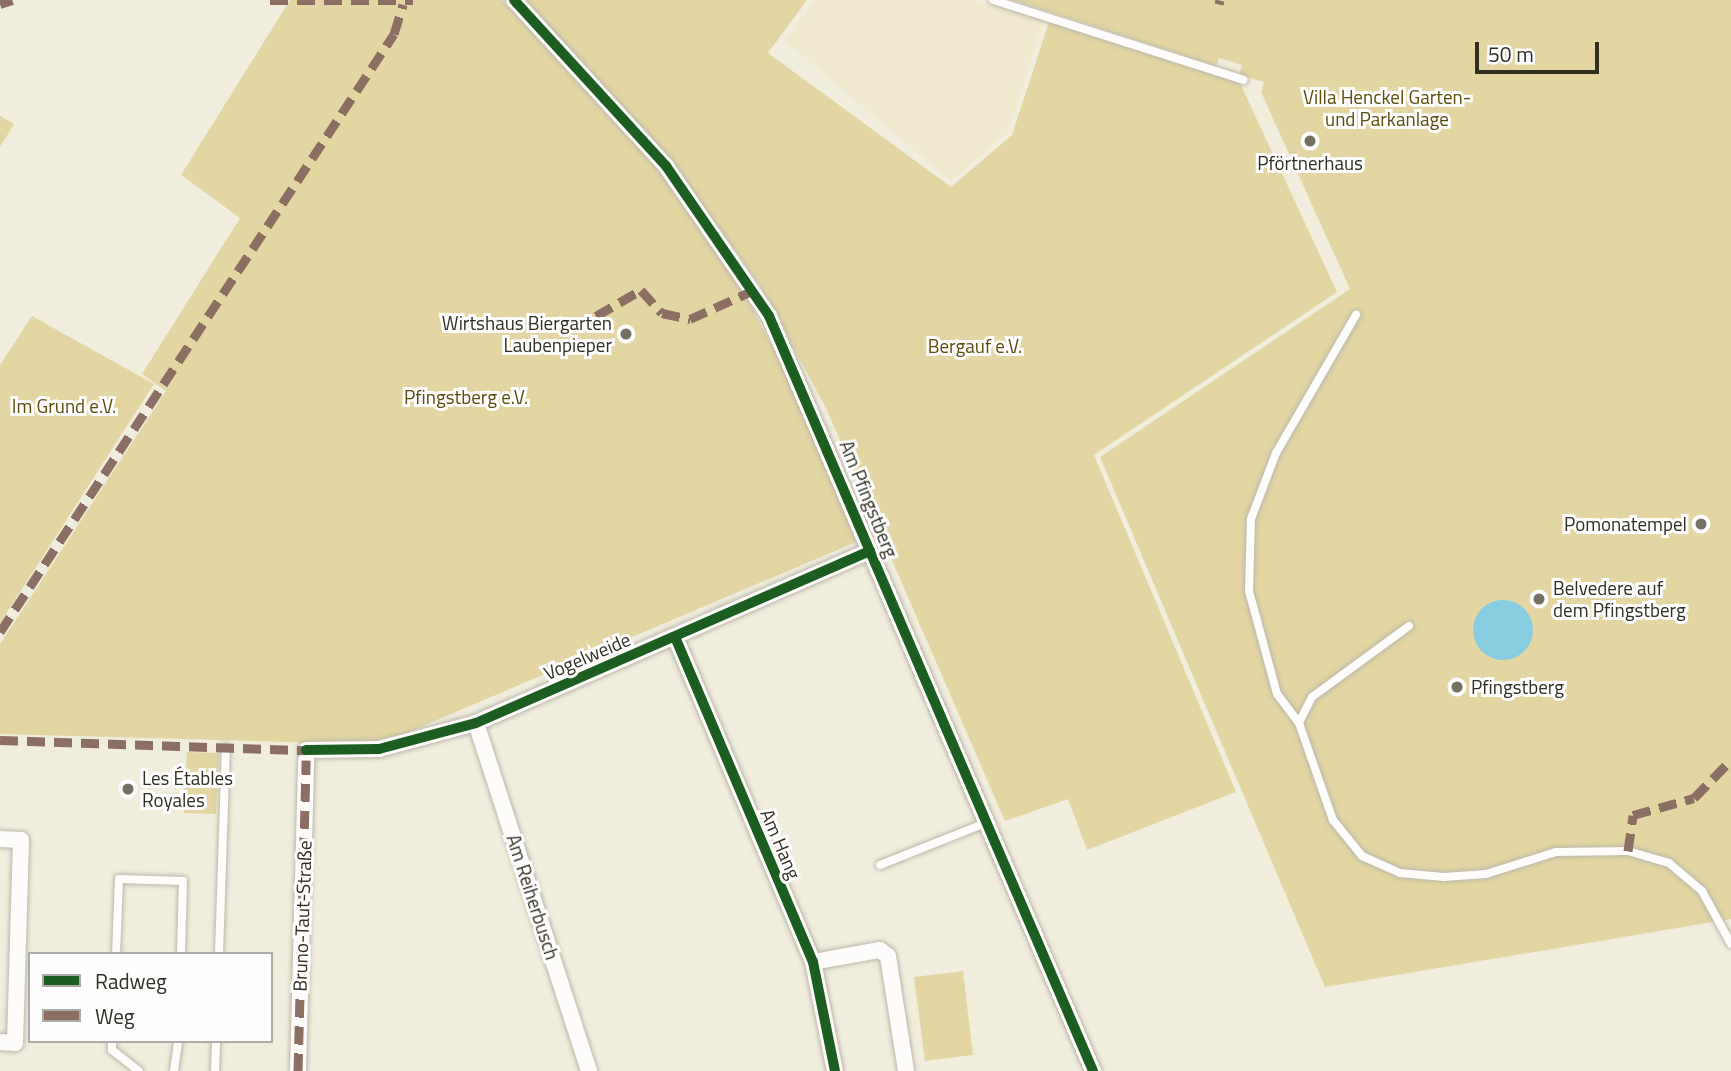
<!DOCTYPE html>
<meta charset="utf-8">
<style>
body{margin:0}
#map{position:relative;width:1731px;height:1071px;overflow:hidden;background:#f1eddc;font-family:"Titillium Web",sans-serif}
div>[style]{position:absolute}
.built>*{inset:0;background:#f0e9cd}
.green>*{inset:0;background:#e3d6a2}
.water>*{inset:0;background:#87cce0}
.round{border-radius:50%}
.roads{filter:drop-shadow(0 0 2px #bbb8aa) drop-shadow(0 0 2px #bbb8aa)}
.lane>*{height:8px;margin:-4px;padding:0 4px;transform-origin:4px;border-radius:4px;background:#fdfcfa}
.street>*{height:16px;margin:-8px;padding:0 8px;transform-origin:8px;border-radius:8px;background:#fdfcfa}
.quiet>*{height:9px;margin-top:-4.5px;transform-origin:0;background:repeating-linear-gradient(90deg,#8d6e63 0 18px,transparent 0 27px)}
.cycleway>*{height:10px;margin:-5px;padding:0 5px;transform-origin:5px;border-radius:5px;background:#1b5e20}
.dots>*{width:19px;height:19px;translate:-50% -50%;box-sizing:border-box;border:4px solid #fefefe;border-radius:50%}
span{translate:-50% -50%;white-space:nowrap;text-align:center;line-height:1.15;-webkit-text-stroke:6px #fefefe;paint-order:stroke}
.park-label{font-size:19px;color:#5c4d0a}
.poi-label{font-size:19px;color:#312e22}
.right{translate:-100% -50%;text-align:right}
.left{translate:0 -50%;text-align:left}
.street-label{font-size:19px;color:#312e22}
.legend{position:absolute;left:28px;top:952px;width:245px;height:91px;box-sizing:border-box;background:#fefefe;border:2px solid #acaba6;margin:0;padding:9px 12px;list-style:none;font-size:21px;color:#312e22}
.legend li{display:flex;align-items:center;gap:14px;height:35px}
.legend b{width:35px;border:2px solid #acaba6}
.scale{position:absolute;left:1475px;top:42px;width:124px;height:32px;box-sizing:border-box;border:4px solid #312e22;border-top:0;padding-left:9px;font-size:21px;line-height:24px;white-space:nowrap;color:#312e22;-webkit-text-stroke:5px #fefefe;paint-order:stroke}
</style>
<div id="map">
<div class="built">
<i style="clip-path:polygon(815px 0,971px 0,1044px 20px,1008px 132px,951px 181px,784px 40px)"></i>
</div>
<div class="green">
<i style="clip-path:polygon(290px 0,502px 0,658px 170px,744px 293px,804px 407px,856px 542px,404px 734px,360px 744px,0 734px,0 644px,166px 391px,142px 374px,240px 218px,181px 175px)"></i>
<i style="clip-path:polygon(526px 0,807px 0,768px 53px,951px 187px,1012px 135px,1049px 22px,1240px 83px,1337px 292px,1094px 455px,1236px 792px,1087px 850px,1068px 799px,1005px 821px,826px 408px,760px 285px,672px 163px)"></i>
<i style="clip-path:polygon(1013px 0,1731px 0,1731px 919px,1325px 987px,1100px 457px,1350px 289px,1261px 92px,1264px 82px,1239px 75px,1242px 65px,1219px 58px,1216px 66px)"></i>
<i style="clip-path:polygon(0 116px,14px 124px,0 147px)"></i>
<i style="clip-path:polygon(32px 316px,154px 384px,0 623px,0 365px)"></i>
<i style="clip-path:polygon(187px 752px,219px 753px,216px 814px,184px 813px)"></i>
<i style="clip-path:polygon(963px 971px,973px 1055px,925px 1061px,914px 977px)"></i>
</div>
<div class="water">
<i class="round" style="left:1473px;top:600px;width:60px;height:60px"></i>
</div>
<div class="roads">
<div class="lane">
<i style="left:993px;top:0;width:263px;rotate:17.7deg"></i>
<i style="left:1409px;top:626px;width:120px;rotate:143.8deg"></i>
<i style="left:1312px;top:697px;width:29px;rotate:117deg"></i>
<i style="left:1299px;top:723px;width:103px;rotate:70.7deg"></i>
<i style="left:1333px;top:820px;width:46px;rotate:51.1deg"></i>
<i style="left:1362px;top:856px;width:42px;rotate:24.1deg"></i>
<i style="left:1400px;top:873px;width:44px;rotate:5.2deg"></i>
<i style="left:1444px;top:877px;width:42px;rotate:-4.1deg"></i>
<i style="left:1486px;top:874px;width:73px;rotate:-17.4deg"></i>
<i style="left:1556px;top:852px;width:72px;rotate:-0.8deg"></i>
<i style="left:1628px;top:851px;width:43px;rotate:16.3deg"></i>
<i style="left:1669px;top:863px;width:43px;rotate:40.3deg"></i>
<i style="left:1702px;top:891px;width:60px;rotate:61.3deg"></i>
<i style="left:1299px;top:723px;width:36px;rotate:-127deg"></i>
<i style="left:1277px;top:694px;width:107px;rotate:-105.2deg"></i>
<i style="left:1249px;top:591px;width:72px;rotate:-88.4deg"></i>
<i style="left:1251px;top:519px;width:71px;rotate:-69.3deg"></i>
<i style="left:1276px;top:453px;width:160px;rotate:-59.9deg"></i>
<i style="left:880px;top:865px;width:116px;rotate:-21.7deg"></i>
<i style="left:116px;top:954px;width:75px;rotate:-87.7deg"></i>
<i style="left:119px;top:879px;width:64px;rotate:1.8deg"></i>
<i style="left:183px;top:881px;width:73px;rotate:91.6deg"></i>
<i style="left:219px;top:954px;width:206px;rotate:-88.1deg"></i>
<i style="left:112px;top:1041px;width:9px;rotate:90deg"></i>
<i style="left:112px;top:1050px;width:34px;rotate:38deg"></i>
<i style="left:174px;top:1071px;width:30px;rotate:-82deg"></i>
<i style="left:215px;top:1071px;width:30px;rotate:-88deg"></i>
</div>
<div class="street">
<i style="left:514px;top:0;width:225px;rotate:47.5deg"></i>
<i style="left:666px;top:166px;width:182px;rotate:55.5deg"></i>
<i style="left:769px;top:316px;width:822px;rotate:66.77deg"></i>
<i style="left:675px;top:637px;width:353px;rotate:67deg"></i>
<i style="left:813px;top:962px;width:111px;rotate:78.6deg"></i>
<i style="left:476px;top:723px;width:366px;rotate:72deg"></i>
<i style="left:306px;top:750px;width:73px;rotate:-0.8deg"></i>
<i style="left:379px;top:749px;width:100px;rotate:-15deg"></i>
<i style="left:476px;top:723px;width:430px;rotate:-23.6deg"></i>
<i style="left:0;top:839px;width:21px;rotate:3deg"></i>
<i style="left:21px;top:840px;width:203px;rotate:91.7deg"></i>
<i style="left:15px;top:1043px;width:15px;rotate:-176deg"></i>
<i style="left:813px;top:962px;width:68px;rotate:-10.2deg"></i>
<i style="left:880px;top:950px;width:10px;rotate:37deg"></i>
<i style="left:888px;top:956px;width:116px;rotate:81.1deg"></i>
<i style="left:298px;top:1071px;width:311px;rotate:-88.5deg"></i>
</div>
</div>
<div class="quiet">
<i style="left:270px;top:0;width:143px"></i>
<i style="left:0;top:4px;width:13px;rotate:-18deg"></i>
<i style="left:1219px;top:4px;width:4px;rotate:-76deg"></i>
<i style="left:596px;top:316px;width:52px;rotate:-30deg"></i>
<i style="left:641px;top:290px;width:31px;rotate:48deg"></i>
<i style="left:662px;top:313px;width:29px;rotate:12deg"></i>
<i style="left:690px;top:319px;width:70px;rotate:-24.4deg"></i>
<i style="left:0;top:632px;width:716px;rotate:-56.62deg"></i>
<i style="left:394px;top:34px;width:31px;rotate:-73deg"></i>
<i style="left:0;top:740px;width:306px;rotate:1.9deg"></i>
<i style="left:1628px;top:851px;width:36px;rotate:-82deg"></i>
<i style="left:1633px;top:815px;width:63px;rotate:-15.6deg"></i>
<i style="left:1694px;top:798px;width:53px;rotate:-45.8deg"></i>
<i style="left:298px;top:1071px;width:311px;rotate:-88.5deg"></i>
</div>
<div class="cycleway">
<i style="left:514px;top:0;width:225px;rotate:47.5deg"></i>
<i style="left:666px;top:166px;width:182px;rotate:55.5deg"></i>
<i style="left:769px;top:316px;width:822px;rotate:66.77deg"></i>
<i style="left:675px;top:637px;width:353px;rotate:67deg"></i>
<i style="left:813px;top:962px;width:111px;rotate:78.6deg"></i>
<i style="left:306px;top:750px;width:73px;rotate:-0.8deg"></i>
<i style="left:379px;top:749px;width:100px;rotate:-15deg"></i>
<i style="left:476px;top:723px;width:430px;rotate:-23.6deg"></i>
</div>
<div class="dots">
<i style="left:1310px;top:141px;background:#747163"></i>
<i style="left:626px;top:334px;background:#747163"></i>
<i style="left:1701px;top:524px;background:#747163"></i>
<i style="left:1539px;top:599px;background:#747163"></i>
<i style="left:1457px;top:687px;background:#747163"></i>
<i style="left:128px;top:789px;background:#747163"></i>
</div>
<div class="park-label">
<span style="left:1387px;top:108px">Villa Henckel Garten-<br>und Parkanlage</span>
<span style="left:975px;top:346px">Bergauf e.V.</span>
<span style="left:466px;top:397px">Pfingstberg e.V.</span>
<span style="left:64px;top:406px">Im Grund e.V.</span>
</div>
<div class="poi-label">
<span style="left:1310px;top:163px">Pförtnerhaus</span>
<span class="right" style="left:612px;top:334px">Wirtshaus Biergarten<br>Laubenpieper</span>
<span class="right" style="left:1687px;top:524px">Pomonatempel</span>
<span class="left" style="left:1553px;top:599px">Belvedere auf<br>dem Pfingstberg</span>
<span class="left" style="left:1471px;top:687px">Pfingstberg</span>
<span class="left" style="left:142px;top:789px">Les Étables<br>Royales</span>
</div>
<div class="street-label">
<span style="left:869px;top:499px;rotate:68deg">Am Pfingstberg</span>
<span style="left:587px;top:656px;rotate:-23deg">Vogelweide</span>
<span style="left:781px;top:844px;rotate:67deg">Am Hang</span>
<span style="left:533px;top:897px;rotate:72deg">Am Reiherbusch</span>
<span style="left:302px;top:916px;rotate:-88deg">Bruno-Taut-Straße</span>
</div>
<ul class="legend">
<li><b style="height:9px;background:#1b5e20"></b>Radweg</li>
<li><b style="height:9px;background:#8d6e63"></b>Weg</li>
</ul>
<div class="scale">50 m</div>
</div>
